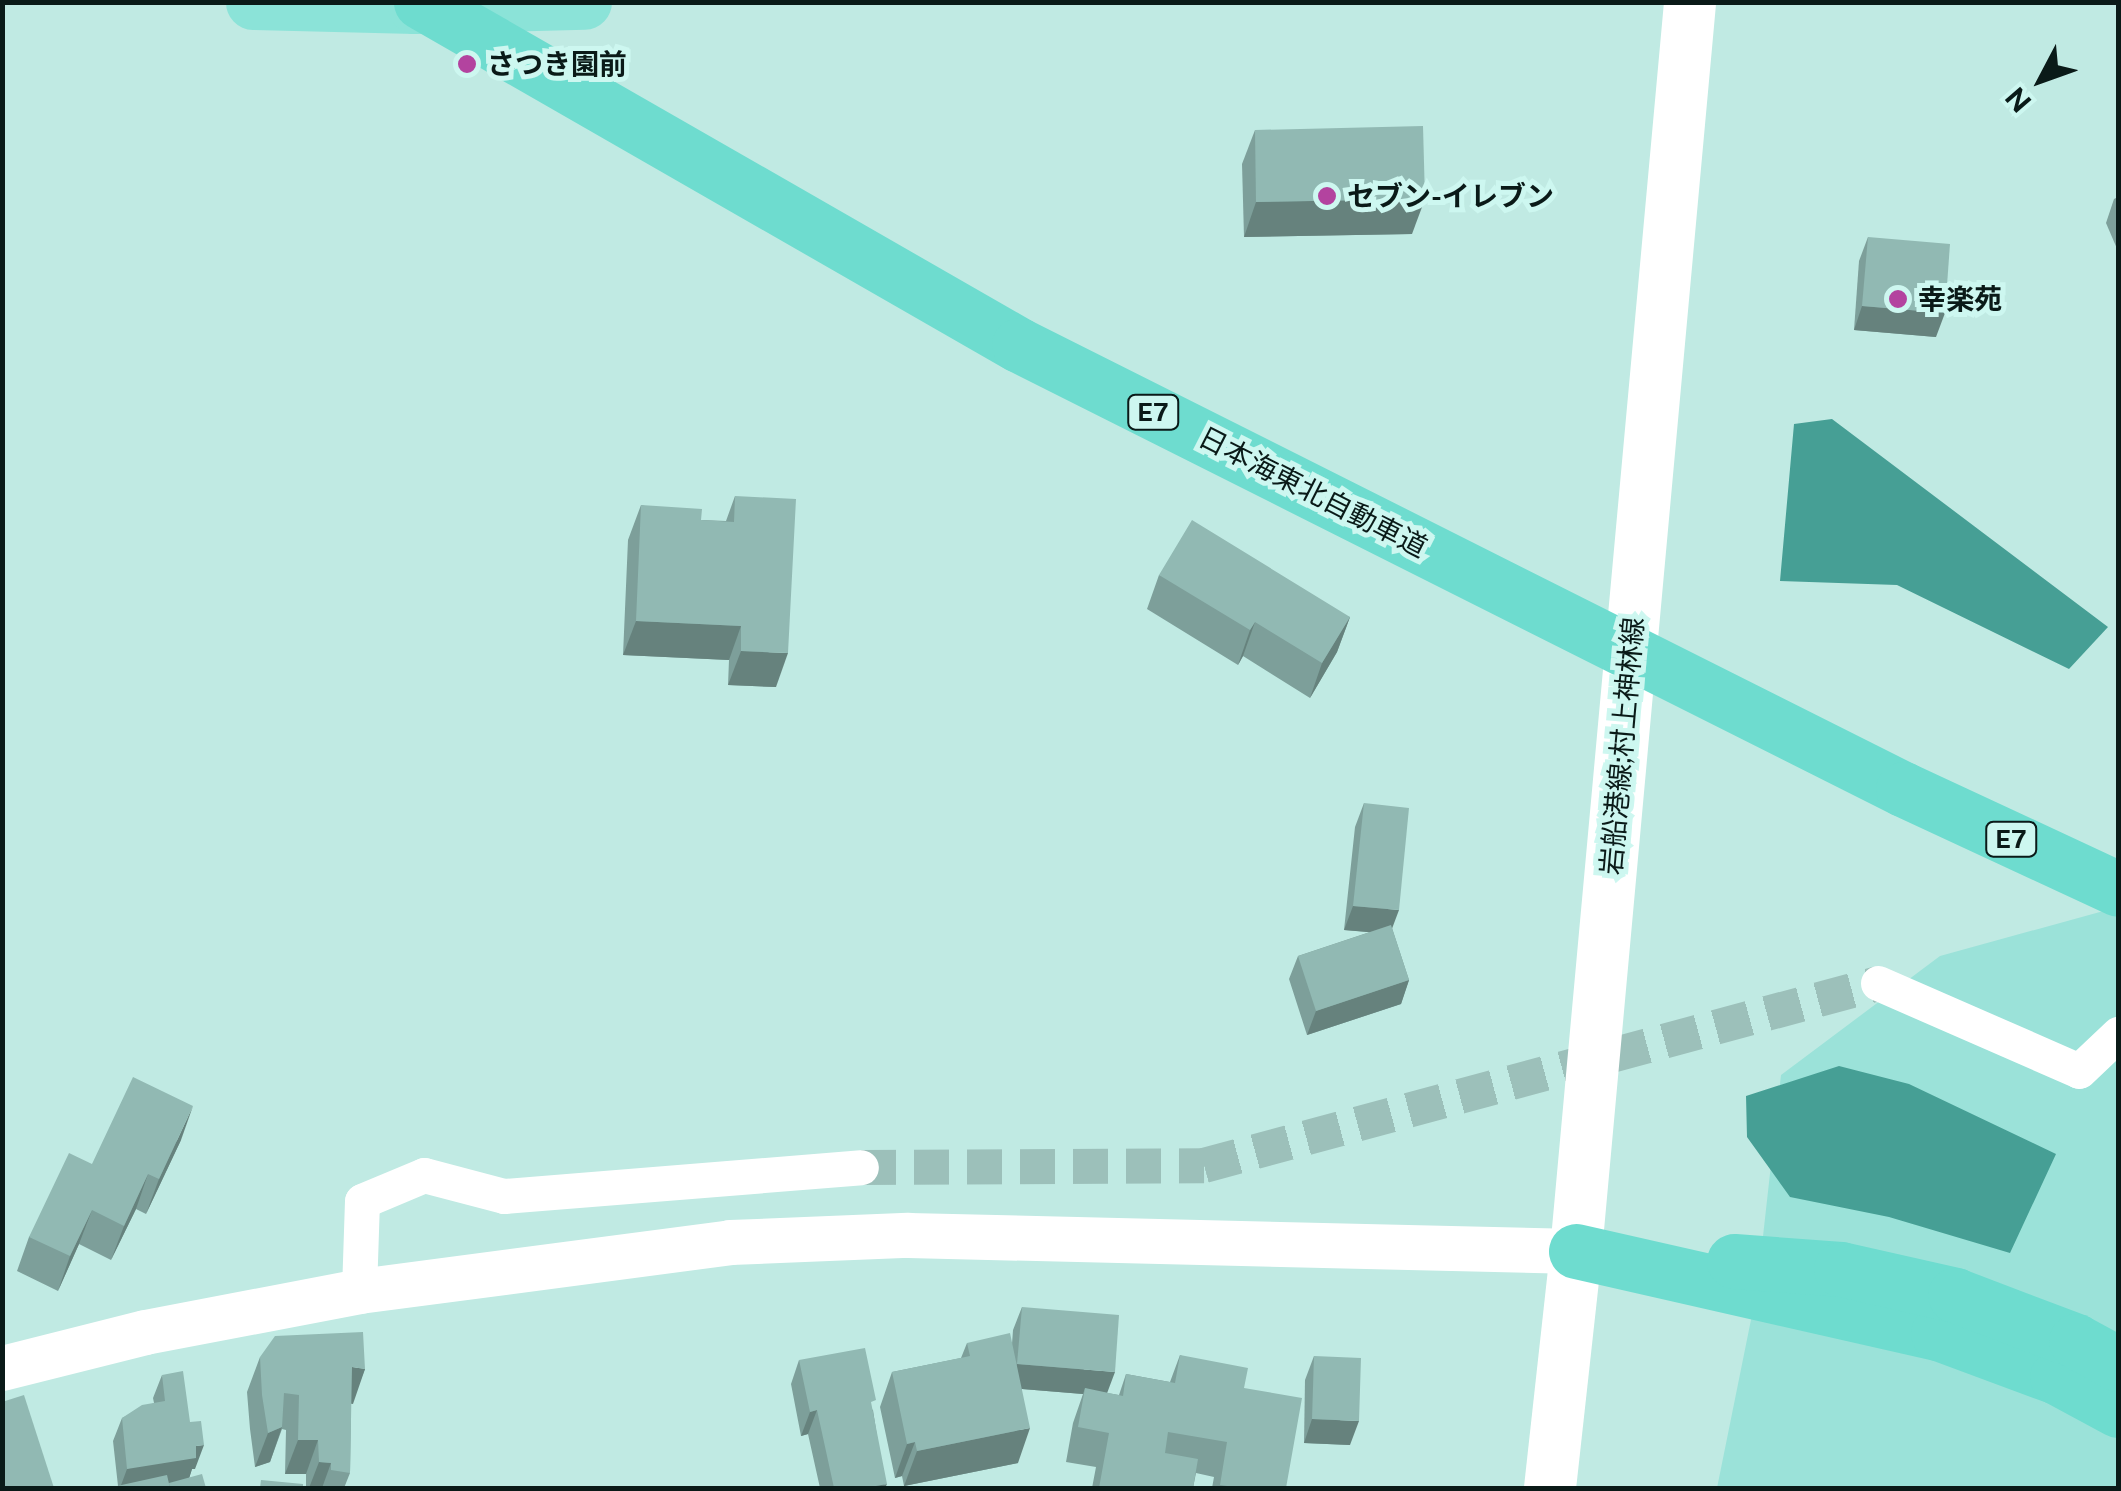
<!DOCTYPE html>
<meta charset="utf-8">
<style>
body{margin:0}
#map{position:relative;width:2121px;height:1491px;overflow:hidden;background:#c0eae3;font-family:"Public Sans","Noto Sans JP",sans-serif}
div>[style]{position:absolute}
.green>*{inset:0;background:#9be2d9}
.water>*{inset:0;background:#469f95}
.minor-tunnel>*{height:35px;margin-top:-17.5px;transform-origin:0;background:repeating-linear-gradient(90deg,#9cc0ba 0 35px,transparent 0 53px)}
.minor>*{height:35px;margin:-17.5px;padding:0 17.5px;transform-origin:17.5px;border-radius:17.5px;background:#fff}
.tertiary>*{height:45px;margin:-22.5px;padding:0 22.5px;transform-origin:22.5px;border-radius:22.5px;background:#fff}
.secondary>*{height:52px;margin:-26px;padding:0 26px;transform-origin:26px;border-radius:26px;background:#fff}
.trunk>*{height:55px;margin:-27.5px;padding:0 27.5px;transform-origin:27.5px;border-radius:27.5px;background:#8be3d8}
.motorway>*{height:55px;margin:-27.5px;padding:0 27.5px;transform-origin:27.5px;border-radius:27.5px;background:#6edccf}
.wall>*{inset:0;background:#7d9f9a}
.shaded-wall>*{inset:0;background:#66827d}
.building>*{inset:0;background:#91b9b3}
.dots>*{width:28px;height:28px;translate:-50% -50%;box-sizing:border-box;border:5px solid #cdf7f0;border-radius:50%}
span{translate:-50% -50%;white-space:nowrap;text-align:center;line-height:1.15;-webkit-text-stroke:10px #cdf7f0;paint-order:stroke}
.shield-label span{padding:2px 8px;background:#cdf7f0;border:2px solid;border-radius:8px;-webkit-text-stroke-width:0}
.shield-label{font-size:25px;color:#0a1a18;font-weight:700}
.poi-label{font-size:28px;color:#0a1a18;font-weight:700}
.left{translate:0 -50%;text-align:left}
.street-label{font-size:28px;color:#0a1a18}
.frame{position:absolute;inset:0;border:5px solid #0a1a18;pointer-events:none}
.north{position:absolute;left:1991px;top:30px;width:100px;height:100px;-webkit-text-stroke:8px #cdf7f0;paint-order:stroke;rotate:229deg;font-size:28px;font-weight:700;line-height:40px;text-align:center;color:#0a1a18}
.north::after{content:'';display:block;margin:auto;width:35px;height:45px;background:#0a1a18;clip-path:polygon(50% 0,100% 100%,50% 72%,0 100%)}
</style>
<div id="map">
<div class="green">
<i style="clip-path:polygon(2118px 907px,2118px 1488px,1717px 1488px,1757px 1290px,1781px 1075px,1940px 956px)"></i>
</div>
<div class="water">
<i style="clip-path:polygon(1832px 419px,2108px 627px,2069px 669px,1897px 585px,1780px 581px,1794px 424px)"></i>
<i style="clip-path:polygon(1839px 1066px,1909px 1084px,2056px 1154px,2010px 1253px,1889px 1217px,1790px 1197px,1747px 1137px,1746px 1096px)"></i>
</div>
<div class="minor-tunnel">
<i style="left:861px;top:1167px;width:343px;rotate:-0.3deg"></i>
<i style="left:1204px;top:1165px;width:698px;rotate:-15.11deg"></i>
</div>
<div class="minor">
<i style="left:1878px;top:983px;width:219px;rotate:23.6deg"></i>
<i style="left:2079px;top:1071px;width:54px;rotate:-43.5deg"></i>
<i style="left:359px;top:1291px;width:90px;rotate:-88.1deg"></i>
<i style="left:362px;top:1201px;width:67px;rotate:-22.8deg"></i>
<i style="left:424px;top:1175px;width:83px;rotate:14.7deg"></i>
<i style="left:504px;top:1196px;width:358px;rotate:-4.6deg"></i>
</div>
<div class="tertiary">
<i style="left:2px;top:1368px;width:147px;rotate:-14.1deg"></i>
<i style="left:145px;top:1332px;width:218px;rotate:-10.8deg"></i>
<i style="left:359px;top:1291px;width:374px;rotate:-7.5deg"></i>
<i style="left:730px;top:1242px;width:178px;rotate:-2.3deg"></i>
<i style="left:908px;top:1235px;width:668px;rotate:1.37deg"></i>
</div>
<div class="secondary">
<i style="left:1550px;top:1488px;width:238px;rotate:-83.7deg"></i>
<i style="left:1576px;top:1251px;width:1254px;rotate:-84.78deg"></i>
</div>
<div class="trunk">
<i style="left:253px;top:2px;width:162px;rotate:1.4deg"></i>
<i style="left:415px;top:6px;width:169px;rotate:-1.4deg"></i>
</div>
<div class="motorway">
<i style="left:421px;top:2px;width:689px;rotate:29.84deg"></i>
<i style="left:1019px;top:345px;width:989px;rotate:26.67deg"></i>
<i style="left:1903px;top:789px;width:237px;rotate:24.9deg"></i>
<i style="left:1576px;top:1251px;width:371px;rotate:12.8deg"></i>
<i style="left:1938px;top:1333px;width:127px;rotate:20.3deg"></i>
<i style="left:2057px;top:1377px;width:69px;rotate:28.4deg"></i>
<i style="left:1734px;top:1261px;width:107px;rotate:4.3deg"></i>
<i style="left:1841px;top:1269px;width:117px;rotate:12.8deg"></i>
<i style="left:1955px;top:1295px;width:129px;rotate:20.8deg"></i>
<i style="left:2076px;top:1341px;width:48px;rotate:28.7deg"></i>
</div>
<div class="wall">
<i style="clip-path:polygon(1255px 130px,1412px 234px,1244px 237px,1242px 164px)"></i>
<i style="clip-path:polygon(2118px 197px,2118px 251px,2106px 223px,2114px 199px)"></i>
<i style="clip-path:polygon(1868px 237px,1936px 337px,1854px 330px,1859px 261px)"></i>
<i style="clip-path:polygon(735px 496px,776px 687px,728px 685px,729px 660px,623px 655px,628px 540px,641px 505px,701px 520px,726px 521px)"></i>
<i style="clip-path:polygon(1159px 575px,1350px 617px,1337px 652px,1310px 698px,1243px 656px,1238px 665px,1147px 609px)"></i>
<i style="clip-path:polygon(1364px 803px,1392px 928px,1409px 980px,1401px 1004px,1307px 1035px,1289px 979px,1298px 956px,1370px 932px,1344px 930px,1355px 827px)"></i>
<i style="clip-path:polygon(181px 1140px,146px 1214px,136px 1209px,111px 1260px,79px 1244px,58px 1291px,17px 1271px,29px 1237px,92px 1164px)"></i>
<i style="clip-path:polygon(1022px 1307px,1107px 1393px,1119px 1395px,1126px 1374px,1170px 1382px,1180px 1355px,1244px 1388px,1286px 1488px,1212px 1488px,1214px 1477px,1196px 1473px,1193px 1488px,1092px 1488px,1096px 1467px,1066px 1462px,1073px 1423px,1083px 1394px,1022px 1389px,1018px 1463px,904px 1486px,902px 1476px,895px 1478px,880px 1407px,892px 1372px,961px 1358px,967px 1343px,1012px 1344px,1013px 1330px)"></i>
<i style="clip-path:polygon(1314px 1356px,1350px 1445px,1304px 1443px,1305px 1380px)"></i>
<i style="clip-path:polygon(260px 1357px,365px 1369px,351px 1404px,350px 1473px,344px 1488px,306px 1488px,306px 1474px,285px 1474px,286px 1430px,282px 1429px,270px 1462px,255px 1467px,250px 1429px,247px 1392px)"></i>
<i style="clip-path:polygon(799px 1360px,873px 1410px,885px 1488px,820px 1488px,808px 1434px,801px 1436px,791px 1384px)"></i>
<i style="clip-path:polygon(162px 1375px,195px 1469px,192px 1469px,189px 1478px,206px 1488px,118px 1486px,113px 1441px,122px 1418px,154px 1403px,153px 1398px)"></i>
</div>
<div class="shaded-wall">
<i style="clip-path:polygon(1425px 199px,1412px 234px,1244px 237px,1256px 202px)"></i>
<i style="clip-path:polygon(1862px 306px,1945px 313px,1936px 337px,1854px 330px)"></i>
<i style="clip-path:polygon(1350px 617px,1337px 652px,1310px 698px,1322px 663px)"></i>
<i style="clip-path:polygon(636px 621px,741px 626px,729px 660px,623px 655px)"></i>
<i style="clip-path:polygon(1255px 622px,1243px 656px,1238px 665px,1250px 630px)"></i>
<i style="clip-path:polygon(741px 651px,788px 653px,776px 687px,728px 685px)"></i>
<i style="clip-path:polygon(1353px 906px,1399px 910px,1390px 934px,1344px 930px)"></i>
<i style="clip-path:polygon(1409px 980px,1401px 1004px,1307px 1035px,1316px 1011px)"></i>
<i style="clip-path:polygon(193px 1106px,181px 1140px,146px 1214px,159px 1179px)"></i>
<i style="clip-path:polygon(148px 1174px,136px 1209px,111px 1260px,124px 1226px)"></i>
<i style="clip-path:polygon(92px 1210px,79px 1244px,58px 1291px,70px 1256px)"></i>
<i style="clip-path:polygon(1017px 1364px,1115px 1372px,1106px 1396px,1085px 1388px,1083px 1394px,1009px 1388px)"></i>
<i style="clip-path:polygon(352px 1367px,365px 1369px,353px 1404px,340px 1402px)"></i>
<i style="clip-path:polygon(817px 1410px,808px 1434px,801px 1436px,810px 1412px)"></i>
<i style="clip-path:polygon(1312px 1419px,1359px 1421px,1350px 1445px,1304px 1443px)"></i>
<i style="clip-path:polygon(282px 1427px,270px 1462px,255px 1467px,268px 1433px)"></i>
<i style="clip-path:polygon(1030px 1428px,1018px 1463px,904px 1486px,917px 1451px)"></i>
<i style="clip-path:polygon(298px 1440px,318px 1440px,306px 1474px,285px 1474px)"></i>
<i style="clip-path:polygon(915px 1442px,902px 1476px,895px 1478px,907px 1444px)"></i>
<i style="clip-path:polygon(204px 1445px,195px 1469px,192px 1469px,188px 1482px,120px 1488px,127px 1469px,196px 1446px)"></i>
<i style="clip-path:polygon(319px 1462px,331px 1463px,322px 1488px,309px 1488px)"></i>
<i style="clip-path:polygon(887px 1484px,885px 1488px,864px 1488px)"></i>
</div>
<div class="building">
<i style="clip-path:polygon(1423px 126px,1425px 199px,1256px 202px,1255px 130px)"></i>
<i style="clip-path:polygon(1868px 237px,1950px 244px,1945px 313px,1862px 306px)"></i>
<i style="clip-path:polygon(735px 496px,796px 499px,788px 653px,741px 651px,741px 626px,636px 621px,641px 505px,702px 509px,701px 520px,734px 522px)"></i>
<i style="clip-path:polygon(1192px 520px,1350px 617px,1322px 663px,1255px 622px,1250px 630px,1159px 575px)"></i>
<i style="clip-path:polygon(1364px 803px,1409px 808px,1399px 910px,1353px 906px)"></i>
<i style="clip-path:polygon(1391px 925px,1409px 980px,1316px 1011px,1298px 956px)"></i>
<i style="clip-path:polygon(133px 1077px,193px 1106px,159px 1179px,148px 1174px,124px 1226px,92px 1210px,70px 1256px,29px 1237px,69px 1153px,92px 1164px)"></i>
<i style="clip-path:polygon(1022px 1307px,1119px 1315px,1115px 1372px,1017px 1364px)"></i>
<i style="clip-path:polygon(363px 1332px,365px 1369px,352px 1367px,350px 1473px,331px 1470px,331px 1463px,319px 1462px,318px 1440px,298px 1440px,299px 1395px,284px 1393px,282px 1427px,268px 1433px,262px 1395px,260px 1357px,275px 1336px)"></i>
<i style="clip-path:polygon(1010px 1333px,1030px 1428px,917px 1451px,915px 1442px,907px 1444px,892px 1372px,970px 1356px,967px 1343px)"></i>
<i style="clip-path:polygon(865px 1348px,876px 1400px,871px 1402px,887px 1484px,864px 1488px,834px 1488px,817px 1410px,810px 1412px,799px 1360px)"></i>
<i style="clip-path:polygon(1180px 1355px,1248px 1368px,1244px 1388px,1302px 1398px,1286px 1488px,1241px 1488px,1220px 1485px,1227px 1442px,1168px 1432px,1165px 1453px,1198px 1459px,1193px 1488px,1099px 1488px,1109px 1433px,1078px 1427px,1085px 1388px,1123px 1396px,1126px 1374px,1175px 1383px)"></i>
<i style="clip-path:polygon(1314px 1356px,1361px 1358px,1359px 1421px,1312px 1419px)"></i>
<i style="clip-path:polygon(183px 1371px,190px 1422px,201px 1421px,204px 1445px,196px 1446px,196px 1458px,127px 1469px,122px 1418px,142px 1405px,165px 1401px,162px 1375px)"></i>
<i style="clip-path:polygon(24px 1395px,54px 1488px,2px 1488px,2px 1402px)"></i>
<i style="clip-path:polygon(202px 1474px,206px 1488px,170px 1488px,169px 1483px)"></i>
<i style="clip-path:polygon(167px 1475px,170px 1488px,108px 1488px)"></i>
<i style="clip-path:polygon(261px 1480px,303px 1484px,303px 1488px,260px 1488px)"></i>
</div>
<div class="dots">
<i style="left:467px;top:64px;background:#b3439f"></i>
<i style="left:1327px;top:196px;background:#b3439f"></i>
<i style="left:1898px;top:299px;background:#b3439f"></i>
</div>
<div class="shield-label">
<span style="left:1153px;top:412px">E7</span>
<span style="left:2011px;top:839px">E7</span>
</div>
<div class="poi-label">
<span class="left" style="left:487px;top:64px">さつき園前</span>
<span class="left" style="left:1347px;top:196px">セブン-イレブン</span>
<span class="left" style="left:1918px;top:299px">幸楽苑</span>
</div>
<div class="street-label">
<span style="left:1313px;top:492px;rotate:27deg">日本海東北自動車道</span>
<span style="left:1622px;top:746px;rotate:-85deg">岩船港線;村上神林線</span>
</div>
<div class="frame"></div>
<div class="north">N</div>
</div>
